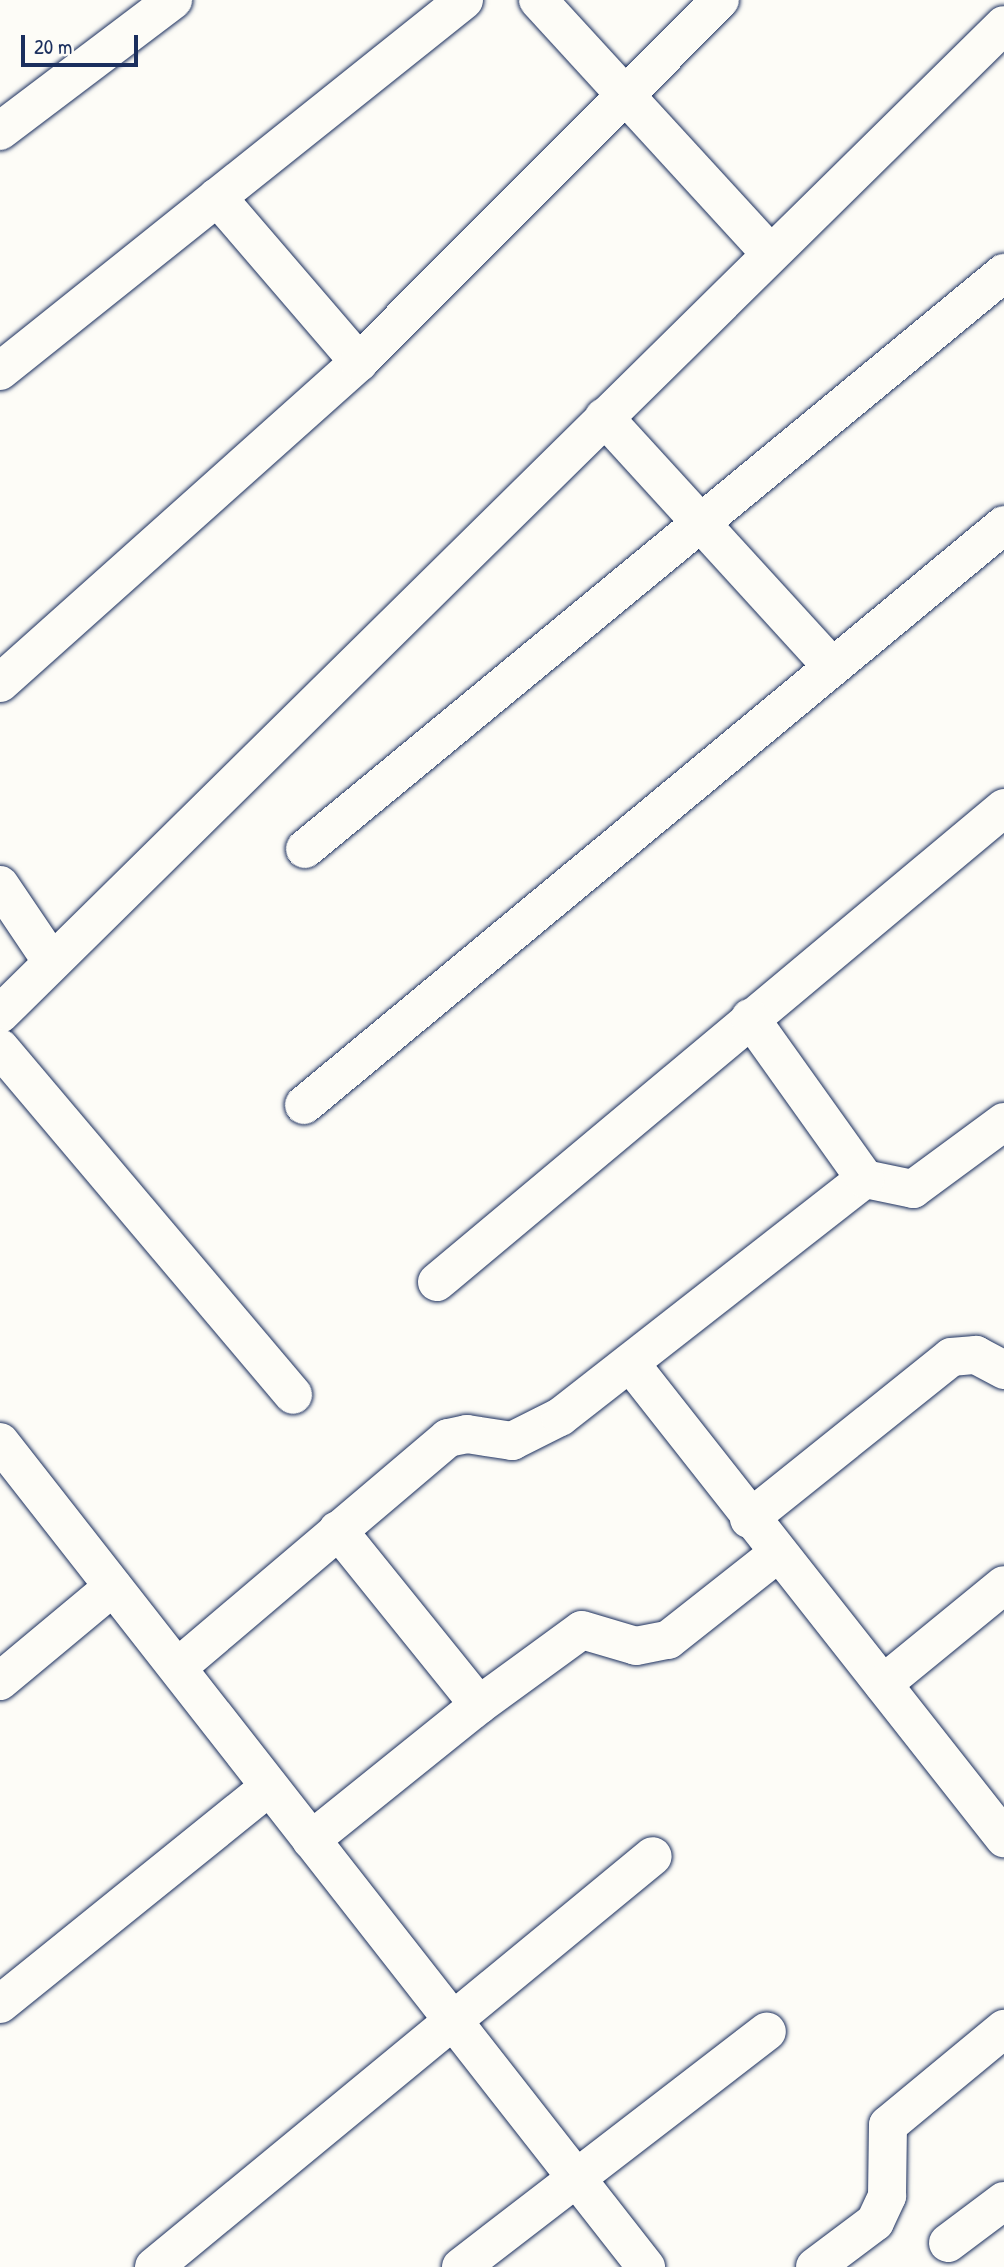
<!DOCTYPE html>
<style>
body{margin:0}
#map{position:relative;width:1004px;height:2267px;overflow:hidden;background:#fdfcf7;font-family:"Patrick Hand",sans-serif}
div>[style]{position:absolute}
.roads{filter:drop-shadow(0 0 2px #1b2f5e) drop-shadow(0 0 2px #1b2f5e)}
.street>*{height:38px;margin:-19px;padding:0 19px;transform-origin:19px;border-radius:19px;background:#fdfcf7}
span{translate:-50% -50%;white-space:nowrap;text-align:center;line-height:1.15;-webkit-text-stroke:5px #fdfcf7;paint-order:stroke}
.scale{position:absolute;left:21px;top:35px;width:117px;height:32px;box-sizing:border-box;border:4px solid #1b2f5e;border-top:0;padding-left:9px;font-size:21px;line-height:24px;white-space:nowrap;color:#1b2f5e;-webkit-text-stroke:5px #fdfcf7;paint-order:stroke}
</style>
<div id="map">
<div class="roads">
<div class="street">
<i style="left:538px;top:0;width:342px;rotate:47.5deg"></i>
<i style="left:0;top:131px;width:217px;rotate:-37.1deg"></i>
<i style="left:217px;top:197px;width:218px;rotate:49.3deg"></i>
<i style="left:0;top:371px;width:594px;rotate:-38.64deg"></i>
<i style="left:604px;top:417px;width:338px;rotate:47.6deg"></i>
<i style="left:0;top:683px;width:482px;rotate:-41.8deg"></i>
<i style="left:359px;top:362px;width:511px;rotate:-45.08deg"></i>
<i style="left:305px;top:849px;width:906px;rotate:-39.49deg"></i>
<i style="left:0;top:885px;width:93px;rotate:56deg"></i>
<i style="left:0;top:1014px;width:1409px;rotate:-44.57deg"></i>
<i style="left:0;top:1048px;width:454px;rotate:49.8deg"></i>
<i style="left:304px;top:1105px;width:909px;rotate:-39.64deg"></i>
<i style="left:865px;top:1179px;width:49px;rotate:11.8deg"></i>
<i style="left:913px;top:1189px;width:113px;rotate:-36.4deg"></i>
<i style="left:437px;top:1282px;width:739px;rotate:-39.89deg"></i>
<i style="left:630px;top:1363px;width:605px;rotate:51.78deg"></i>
<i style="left:0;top:1442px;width:1048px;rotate:51.94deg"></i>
<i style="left:749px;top:1519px;width:259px;rotate:-38.7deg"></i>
<i style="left:951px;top:1357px;width:25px;rotate:-5deg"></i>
<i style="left:976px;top:1355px;width:32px;rotate:28deg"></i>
<i style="left:178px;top:1667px;width:354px;rotate:-40.3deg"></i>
<i style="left:448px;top:1438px;width:19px;rotate:-12deg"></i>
<i style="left:467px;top:1434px;width:46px;rotate:8.8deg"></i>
<i style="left:512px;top:1441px;width:54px;rotate:-26.6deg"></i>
<i style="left:560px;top:1417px;width:387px;rotate:-38deg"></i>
<i style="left:865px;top:1179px;width:198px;rotate:-125.5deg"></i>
<i style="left:0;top:1681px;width:147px;rotate:-39.8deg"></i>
<i style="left:883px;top:1684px;width:156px;rotate:-39.3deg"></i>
<i style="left:479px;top:1705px;width:127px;rotate:-36.1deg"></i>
<i style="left:582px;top:1630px;width:56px;rotate:16.5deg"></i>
<i style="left:636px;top:1646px;width:33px;rotate:-11deg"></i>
<i style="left:668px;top:1640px;width:139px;rotate:-38.3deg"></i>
<i style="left:311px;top:1840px;width:216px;rotate:-38.8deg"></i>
<i style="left:479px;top:1705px;width:225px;rotate:-128.9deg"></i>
<i style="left:0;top:2004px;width:346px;rotate:-38.9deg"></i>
<i style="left:948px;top:2243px;width:70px;rotate:-36.9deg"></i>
<i style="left:154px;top:2267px;width:646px;rotate:-39.48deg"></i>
<i style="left:461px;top:2267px;width:386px;rotate:-37.6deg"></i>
<i style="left:815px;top:2267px;width:75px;rotate:-36.9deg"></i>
<i style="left:875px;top:2222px;width:29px;rotate:-65deg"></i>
<i style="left:887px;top:2196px;width:71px;rotate:-89.2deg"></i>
<i style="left:888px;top:2125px;width:151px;rotate:-39.6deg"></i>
</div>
</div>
<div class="scale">20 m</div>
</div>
